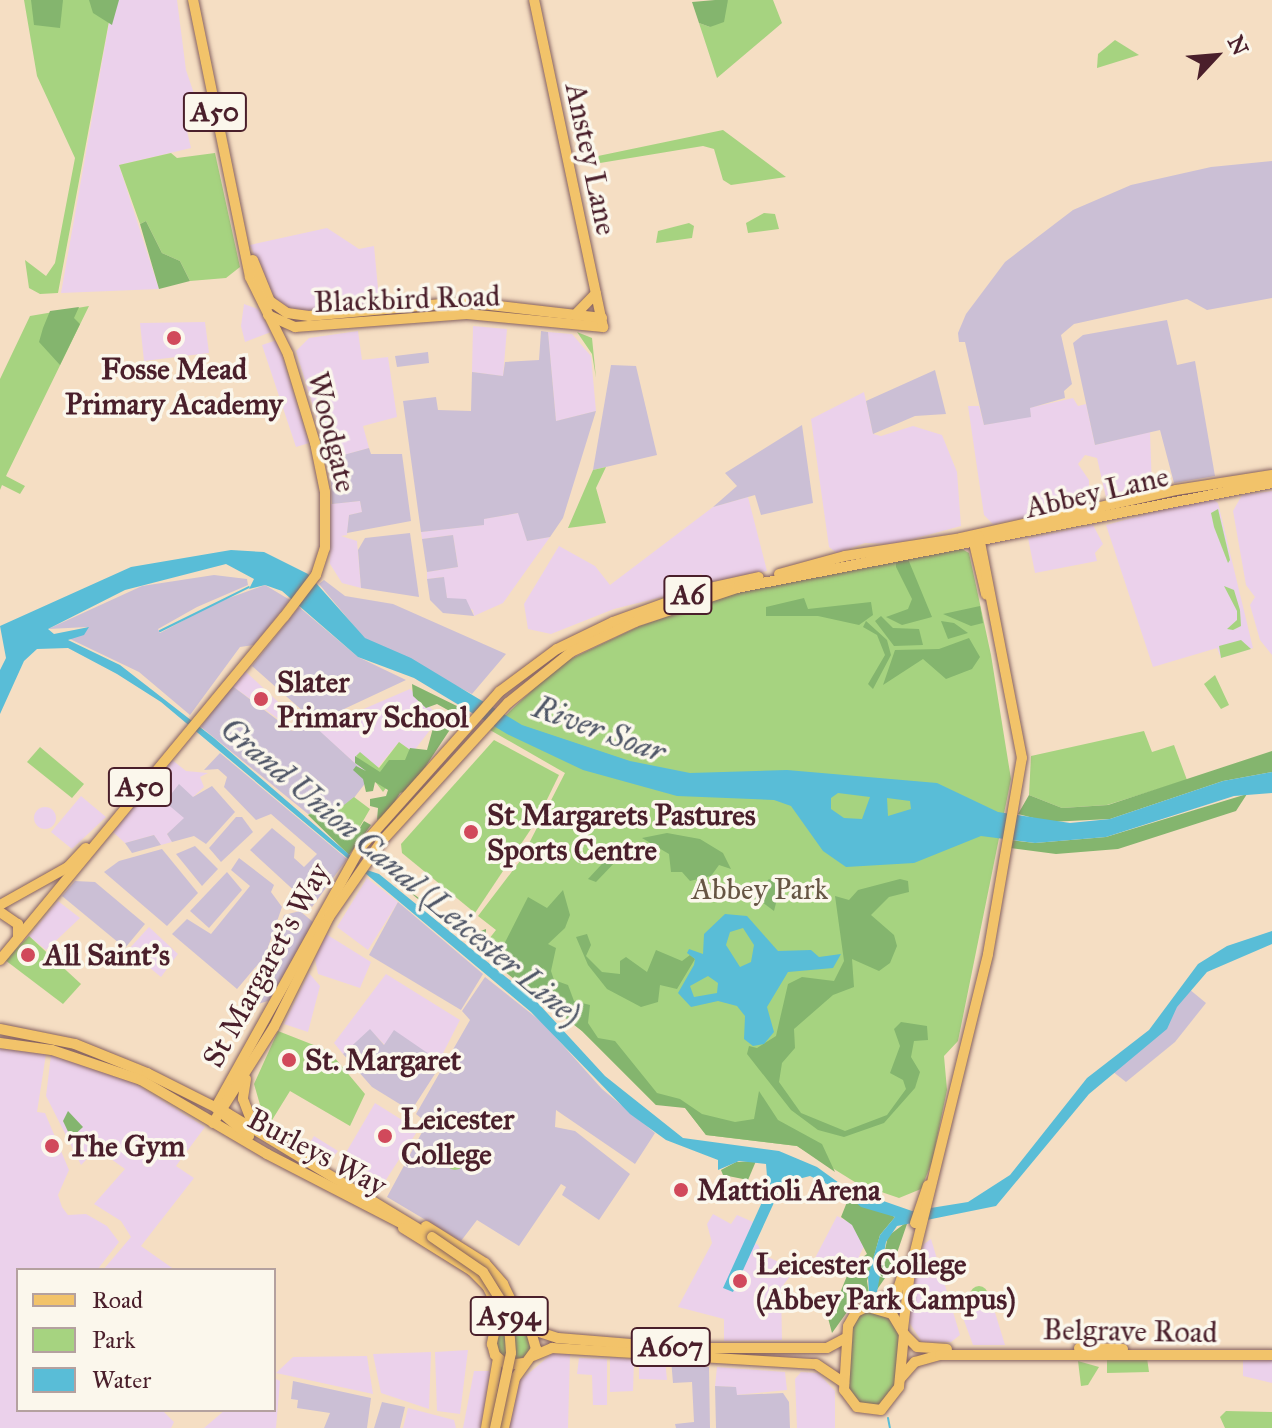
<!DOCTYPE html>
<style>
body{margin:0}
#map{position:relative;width:1272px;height:1428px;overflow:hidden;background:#f5dec3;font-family:"IM FELL Great Primer",serif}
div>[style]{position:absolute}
.built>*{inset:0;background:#ebd1eb}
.round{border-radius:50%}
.industrial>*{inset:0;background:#cbbfd5}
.green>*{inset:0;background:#a6d380}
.forest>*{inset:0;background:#84b56e}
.water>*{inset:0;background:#59bdd7}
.stream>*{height:2px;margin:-1px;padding:0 1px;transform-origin:1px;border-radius:1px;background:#59bdd7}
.roads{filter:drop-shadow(0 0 2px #866260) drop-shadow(0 0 2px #866260)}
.major>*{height:10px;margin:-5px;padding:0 5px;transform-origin:5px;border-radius:5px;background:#f2c36a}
.bridges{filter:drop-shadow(0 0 2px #866260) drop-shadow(0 0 2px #866260)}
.major-bridge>*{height:10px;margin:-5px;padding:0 5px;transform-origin:5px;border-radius:5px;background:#f2c36a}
.dots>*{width:22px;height:22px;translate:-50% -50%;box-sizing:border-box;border:4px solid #fbf7ec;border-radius:50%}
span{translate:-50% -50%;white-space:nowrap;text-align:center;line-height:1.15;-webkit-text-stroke:7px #fbf7ec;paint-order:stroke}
.shield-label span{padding:2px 6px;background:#fbf7ec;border:2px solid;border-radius:6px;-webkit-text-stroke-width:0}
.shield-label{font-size:28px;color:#4a1f2b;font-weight:700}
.street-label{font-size:30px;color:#4a1f2b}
.poi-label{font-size:30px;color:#4a1f2b;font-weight:700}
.left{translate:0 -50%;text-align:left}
.park-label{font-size:30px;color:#654}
.water-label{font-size:32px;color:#4f5667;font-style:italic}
.legend{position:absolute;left:16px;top:1268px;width:260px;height:144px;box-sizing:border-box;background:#fbf7ec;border:2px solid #b4a19f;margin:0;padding:10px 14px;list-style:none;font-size:24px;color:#4a1f2b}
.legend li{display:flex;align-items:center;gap:16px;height:40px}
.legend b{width:40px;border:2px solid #b4a19f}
.north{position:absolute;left:1176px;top:16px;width:80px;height:80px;-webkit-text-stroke:6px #fbf7ec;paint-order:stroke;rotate:64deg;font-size:22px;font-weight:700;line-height:32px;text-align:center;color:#4a1f2b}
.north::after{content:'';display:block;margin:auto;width:28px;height:36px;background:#4a1f2b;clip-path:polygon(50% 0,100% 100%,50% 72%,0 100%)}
</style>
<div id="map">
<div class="built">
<i style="clip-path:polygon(113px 0,177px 0,186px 70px,201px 114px,184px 118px,191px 148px,119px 165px,159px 289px,61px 293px)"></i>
<i style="clip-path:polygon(327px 228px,359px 249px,374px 246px,380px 309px,309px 316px,278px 309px,250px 245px)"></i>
<i style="clip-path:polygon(244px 304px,258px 309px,271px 332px,245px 342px,241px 326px)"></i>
<i style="clip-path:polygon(205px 322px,209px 353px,144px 361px,140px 323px)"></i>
<i style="clip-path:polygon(473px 326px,507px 329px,503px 376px,472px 372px)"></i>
<i style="clip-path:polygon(358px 331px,362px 360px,388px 357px,397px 417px,363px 426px,369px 448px,329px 459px,296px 351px,309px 338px)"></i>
<i style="clip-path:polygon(548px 332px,572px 334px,591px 356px,596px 411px,556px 421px)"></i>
<i style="clip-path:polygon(277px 340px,309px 443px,296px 447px,262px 345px)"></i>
<i style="clip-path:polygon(864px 392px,873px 434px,881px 436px,913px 426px,942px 435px,957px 472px,961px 526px,894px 544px,865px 543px,837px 553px,829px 547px,811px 419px)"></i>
<i style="clip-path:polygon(1073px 398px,1078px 406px,1086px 404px,1095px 445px,1150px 432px,1152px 488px,1107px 502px,1097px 458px,1085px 455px,1078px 464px,1089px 480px,1089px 505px,993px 524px,984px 515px,968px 406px,979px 406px,984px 425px,1031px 416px,1029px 408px)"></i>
<i style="clip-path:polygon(1272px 491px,1272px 655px,1260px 640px,1250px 605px,1255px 597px,1246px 585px,1233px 511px,1242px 495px)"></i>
<i style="clip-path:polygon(748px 497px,767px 571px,710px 582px,701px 574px,678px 593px,614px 609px,551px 634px,528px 629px,524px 604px,559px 546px,595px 566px,610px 585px,713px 507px)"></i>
<i style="clip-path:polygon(1210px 497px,1218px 503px,1253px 648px,1221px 658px,1217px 648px,1153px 667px,1106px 525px)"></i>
<i style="clip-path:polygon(360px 501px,362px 512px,349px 515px,347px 535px,341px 536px,357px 541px,361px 588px,342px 583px,330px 564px,331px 504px)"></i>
<i style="clip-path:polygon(519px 513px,527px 541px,550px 537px,503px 603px,474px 616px,473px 610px,447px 598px,443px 577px,427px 579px,427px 572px,458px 567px,453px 535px,422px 539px,421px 532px,483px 525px,483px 519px)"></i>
<i style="clip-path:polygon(1093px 525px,1103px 544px,1095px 553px,1097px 561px,1035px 573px,1028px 538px)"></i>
<i style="clip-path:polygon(244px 670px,291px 714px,284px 723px,231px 685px)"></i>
<i style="clip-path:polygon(410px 689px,440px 717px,413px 752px,399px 742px,370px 777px,317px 729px)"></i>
<i style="clip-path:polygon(171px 759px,186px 771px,208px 773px,200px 777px,204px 787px,193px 797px,165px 801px,185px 818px,167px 834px,172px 842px,161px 845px,154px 835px,125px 843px,112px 831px)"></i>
<i style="clip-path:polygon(81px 796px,106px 817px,72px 849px,51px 832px)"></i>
<i class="round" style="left:34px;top:807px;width:22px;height:22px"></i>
<i style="clip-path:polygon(367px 878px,398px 902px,368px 950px,337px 927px)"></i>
<i style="clip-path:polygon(58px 901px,80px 918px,46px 950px,29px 936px)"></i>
<i style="clip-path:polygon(149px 927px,178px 954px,161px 977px,128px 950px)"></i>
<i style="clip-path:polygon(326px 934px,371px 962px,360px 988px,318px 974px,315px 959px)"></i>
<i style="clip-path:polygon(309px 973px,320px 986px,308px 1032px,284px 1024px)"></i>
<i style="clip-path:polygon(386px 974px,460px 1020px,439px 1061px,405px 1039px,385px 1045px,370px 1030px,343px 1054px,334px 1043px)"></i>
<i style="clip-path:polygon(0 1048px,46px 1054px,37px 1112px,45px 1113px,69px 1170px,58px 1195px,62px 1207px,68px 1215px,86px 1214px,107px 1226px,119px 1242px,97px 1270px,18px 1270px,18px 1410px,162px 1410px,174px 1422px,171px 1428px,0 1428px)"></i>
<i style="clip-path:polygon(51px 1055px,126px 1078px,205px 1127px,176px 1166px,194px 1178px,141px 1246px,175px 1270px,103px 1270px,131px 1237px,121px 1221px,94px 1204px,125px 1169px,97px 1149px,81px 1165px,46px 1096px)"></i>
<i style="clip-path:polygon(375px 1103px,418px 1130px,382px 1186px,352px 1181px,337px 1168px)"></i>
<i style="clip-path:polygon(314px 1136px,338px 1151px,326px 1166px,304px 1153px)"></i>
<i style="clip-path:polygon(713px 1214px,731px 1224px,737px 1215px,753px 1222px,746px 1238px,758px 1245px,762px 1254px,789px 1267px,804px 1263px,803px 1257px,815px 1258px,837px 1216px,870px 1233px,851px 1274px,829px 1263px,791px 1275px,781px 1288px,782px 1340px,724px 1341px,724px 1319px,678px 1307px,712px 1243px,707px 1224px)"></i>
<i style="clip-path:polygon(931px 1239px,960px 1335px,951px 1342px,922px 1342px,909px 1322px,914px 1275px,924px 1244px)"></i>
<i style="clip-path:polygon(993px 1306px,1005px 1345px,973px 1345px,962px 1315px)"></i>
<i style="clip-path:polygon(468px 1350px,460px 1414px,437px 1411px,435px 1352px)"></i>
<i style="clip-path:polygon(431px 1352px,429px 1409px,381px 1393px,373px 1354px)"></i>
<i style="clip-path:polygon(554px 1352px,570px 1354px,568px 1428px,508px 1428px,516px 1384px)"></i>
<i style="clip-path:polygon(367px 1356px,373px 1394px,276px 1373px,293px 1357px)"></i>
<i style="clip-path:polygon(610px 1357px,634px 1360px,633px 1391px,610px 1392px)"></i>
<i style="clip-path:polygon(639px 1357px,665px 1359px,667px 1380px,639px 1379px)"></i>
<i style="clip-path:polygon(579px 1358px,607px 1359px,607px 1405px,593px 1405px,592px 1375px,577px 1374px)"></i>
<i style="clip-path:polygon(1272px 1358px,1272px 1383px,1243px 1376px,1243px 1360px)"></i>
<i style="clip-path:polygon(717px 1367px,785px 1372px,787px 1390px,736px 1395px,736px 1387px,715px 1386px)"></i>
<i style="clip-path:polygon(474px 1371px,489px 1371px,491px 1376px,486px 1404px,480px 1428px,463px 1428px)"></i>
<i style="clip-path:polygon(801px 1372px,818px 1373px,835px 1391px,835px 1428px,797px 1428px,795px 1379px)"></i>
<i style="clip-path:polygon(274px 1378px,280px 1381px,276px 1428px,204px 1428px,225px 1410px,274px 1410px)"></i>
<i style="clip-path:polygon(408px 1408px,454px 1420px,456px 1428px,403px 1428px)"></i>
</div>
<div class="industrial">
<i style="clip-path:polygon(1272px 161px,1272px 298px,1207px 310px,1187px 299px,1074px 324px,1061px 335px,1072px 384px,1064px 391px,1065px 398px,1030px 408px,1031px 417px,984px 425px,965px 342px,959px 342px,958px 333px,966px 314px,1005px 262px,1073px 210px,1131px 185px,1211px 167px)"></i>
<i style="clip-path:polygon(1167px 320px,1177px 365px,1195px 361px,1215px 476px,1174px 483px,1160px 430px,1095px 445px,1073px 343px,1083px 335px)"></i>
<i style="clip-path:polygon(541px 331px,548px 332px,556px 421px,596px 411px,563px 518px,550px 537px,527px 541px,518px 513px,484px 519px,484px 525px,421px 532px,403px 401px,436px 397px,438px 410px,471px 411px,472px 372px,503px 376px,505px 362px,539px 360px)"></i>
<i style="clip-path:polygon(428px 352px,429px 363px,397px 367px,395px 356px)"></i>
<i style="clip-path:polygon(611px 365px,636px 366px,657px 455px,593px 470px)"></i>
<i style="clip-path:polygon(935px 370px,946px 414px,915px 416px,873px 434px,866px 401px)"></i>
<i style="clip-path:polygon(802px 425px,813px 503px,761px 515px,755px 495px,713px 507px,737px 486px,725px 473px)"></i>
<i style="clip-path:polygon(369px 448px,371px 454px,402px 454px,411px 521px,347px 533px,349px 515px,362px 512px,360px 501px,332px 504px,329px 459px)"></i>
<i style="clip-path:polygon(410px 533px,419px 597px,361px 588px,358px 550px,365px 538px)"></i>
<i style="clip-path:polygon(453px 535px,458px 567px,427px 572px,422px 539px)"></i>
<i style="clip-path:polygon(214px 575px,247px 579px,248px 585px,197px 607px,158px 629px,160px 633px,218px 602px,265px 585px,290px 600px,254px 645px,240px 647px,190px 715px,139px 672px,70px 639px,88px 627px,48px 629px,142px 586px)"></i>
<i style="clip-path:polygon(444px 577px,447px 598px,466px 599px,474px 616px,443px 613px,430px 600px,427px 579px)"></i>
<i style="clip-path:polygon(324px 580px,345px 596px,393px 604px,506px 654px,472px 694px,364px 638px,319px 584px)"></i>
<i style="clip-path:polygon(299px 607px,358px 657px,406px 680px,312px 724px,370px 777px,350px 803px,319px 814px,308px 814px,201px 727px,231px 685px,292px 731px,313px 720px,252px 666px)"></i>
<i style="clip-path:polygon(220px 753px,347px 859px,312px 907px,250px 850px,272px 828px,295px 847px,294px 858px,304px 867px,317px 854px,271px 814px,256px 820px,224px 787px,227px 777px,218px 769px,204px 770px)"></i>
<i style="clip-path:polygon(179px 784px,193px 797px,212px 786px,235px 812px,206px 844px,194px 836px,172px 842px,167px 834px,184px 818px,165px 802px)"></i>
<i style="clip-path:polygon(236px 817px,242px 817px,253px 832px,221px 862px,209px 848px)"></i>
<i style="clip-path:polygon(154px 835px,161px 845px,132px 853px,125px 843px)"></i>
<i style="clip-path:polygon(195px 846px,218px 869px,202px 886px,176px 854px)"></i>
<i style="clip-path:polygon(162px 849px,198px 893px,167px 926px,104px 872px,119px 861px)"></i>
<i style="clip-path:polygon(239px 858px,274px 885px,271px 892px,282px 907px,265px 956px,237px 989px,172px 934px,187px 919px,211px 934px,250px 886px,231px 870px)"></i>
<i style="clip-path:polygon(227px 872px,242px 890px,209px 928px,190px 911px)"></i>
<i style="clip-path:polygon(75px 881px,95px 882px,145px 924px,125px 948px,62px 896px)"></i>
<i style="clip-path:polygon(398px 902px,483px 974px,461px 1010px,369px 955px)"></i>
<i style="clip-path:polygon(300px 911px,313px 922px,271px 1000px,255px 1005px,245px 993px,272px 955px,284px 915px)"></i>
<i style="clip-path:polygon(485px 977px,543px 1023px,602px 1089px,655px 1133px,635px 1164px,556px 1110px,555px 1127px,575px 1131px,630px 1174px,599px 1220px,562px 1195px,566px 1187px,561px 1184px,519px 1246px,477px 1220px,461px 1241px,387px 1197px,427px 1123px,416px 1114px,470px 1020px,462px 1011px)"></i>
<i style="clip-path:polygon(1189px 989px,1206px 1003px,1175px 1042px,1126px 1082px,1112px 1071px)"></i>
<i style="clip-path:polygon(370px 1029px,384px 1045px,394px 1030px,442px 1063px,411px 1111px,372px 1087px,343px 1054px)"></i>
<i style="clip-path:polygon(671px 1359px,709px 1367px,710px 1428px,676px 1428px,675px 1424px,694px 1422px,692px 1382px,673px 1383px)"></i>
<i style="clip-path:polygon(293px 1381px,371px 1398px,367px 1428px,324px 1428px,330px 1413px,297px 1408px,298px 1400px,291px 1399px)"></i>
<i style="clip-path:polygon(715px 1386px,736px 1387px,737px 1395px,783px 1393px,789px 1402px,790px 1428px,716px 1428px)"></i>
<i style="clip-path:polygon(382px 1402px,405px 1407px,400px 1428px,374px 1428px)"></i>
</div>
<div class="green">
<i style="clip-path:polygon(24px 0,113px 0,58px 293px,40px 294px,29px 288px,25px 260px,46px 276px,55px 263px,75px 158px,37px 76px)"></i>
<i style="clip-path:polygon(728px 0,773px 0,782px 23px,717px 78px,699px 23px,710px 27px)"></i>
<i style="clip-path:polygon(1115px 40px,1139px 55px,1097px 68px,1098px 54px)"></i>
<i style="clip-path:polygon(723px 130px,786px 177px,731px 185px,723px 180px,714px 149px,703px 146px,600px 163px,598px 156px)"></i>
<i style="clip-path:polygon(171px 153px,177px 158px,215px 153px,240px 267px,226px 278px,190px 281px,180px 261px,162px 253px,146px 221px,140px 224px,119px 165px)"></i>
<i style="clip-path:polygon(764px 213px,775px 214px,779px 229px,748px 233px,746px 223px)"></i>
<i style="clip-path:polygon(689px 223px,694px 226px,692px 238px,656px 243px,658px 231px)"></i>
<i style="clip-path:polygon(89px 306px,6px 476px,25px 486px,20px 494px,2px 485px,0 490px,0 379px,30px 316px)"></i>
<i style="clip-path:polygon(577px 332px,592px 338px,596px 378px,592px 354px)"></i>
<i style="clip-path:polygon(606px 467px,596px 488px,606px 523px,568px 528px,593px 470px)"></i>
<i style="clip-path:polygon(1218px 509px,1230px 560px,1228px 563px,1214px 527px,1211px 513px)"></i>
<i style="clip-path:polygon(962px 549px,969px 553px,991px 655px,1011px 779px,958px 1041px,944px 1056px,947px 1090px,932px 1162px,921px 1189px,899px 1198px,858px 1184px,797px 1146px,706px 1135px,683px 1105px,656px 1105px,582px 1031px,482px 948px,496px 930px,478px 916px,520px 861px,565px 773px,490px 730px,560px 664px,640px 626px,734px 593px)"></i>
<i style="clip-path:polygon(1224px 586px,1234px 590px,1240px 610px,1241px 626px,1233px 630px,1227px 629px,1237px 620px,1237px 611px)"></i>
<i style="clip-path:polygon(1241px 640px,1251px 649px,1221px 658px,1219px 646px)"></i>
<i style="clip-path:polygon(1215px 675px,1229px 705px,1221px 709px,1204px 684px)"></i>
<i style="clip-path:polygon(1144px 731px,1152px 752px,1174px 745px,1187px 780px,1107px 805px,1062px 808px,1029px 795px,1031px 756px)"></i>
<i style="clip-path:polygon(494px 740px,559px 775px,537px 820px,475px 913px,402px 853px,401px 844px)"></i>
<i style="clip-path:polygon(399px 742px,413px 752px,383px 792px,356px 756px,360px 752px,379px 768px)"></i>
<i style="clip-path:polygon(40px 747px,84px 784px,72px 798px,27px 762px)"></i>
<i style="clip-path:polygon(354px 797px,370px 809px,348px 847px,308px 814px,339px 809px)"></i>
<i style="clip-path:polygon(29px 936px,81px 984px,63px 1004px,5px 960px)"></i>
<i style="clip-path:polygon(278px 1031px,329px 1051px,365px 1094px,350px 1126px,290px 1091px,269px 1125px,265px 1122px,254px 1084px)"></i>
<i class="round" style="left:445px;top:1150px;width:20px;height:20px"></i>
<i class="round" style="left:970px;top:1286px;width:18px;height:18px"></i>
<i style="clip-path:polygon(868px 1307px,900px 1323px,895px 1398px,866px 1410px,844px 1390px,848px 1326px)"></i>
<i class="round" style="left:497px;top:1326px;width:34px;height:34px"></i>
<i style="clip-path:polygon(1107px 1358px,1147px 1358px,1149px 1372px,1107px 1373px)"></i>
<i style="clip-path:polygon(1078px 1361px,1099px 1367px,1088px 1385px,1081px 1386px)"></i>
<i style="clip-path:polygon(1226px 1411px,1272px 1412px,1272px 1428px,1225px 1428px,1220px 1417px)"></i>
</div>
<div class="forest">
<i style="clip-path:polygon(31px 0,63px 0,60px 28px,34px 25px)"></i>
<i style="clip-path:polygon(89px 0,119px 0,112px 25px,93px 13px)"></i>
<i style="clip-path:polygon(715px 0,728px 0,724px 22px,710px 27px,699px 23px,692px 2px)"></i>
<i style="clip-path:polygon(146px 221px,162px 253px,180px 261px,190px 281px,159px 289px,140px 224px)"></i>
<i style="clip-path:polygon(79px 307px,74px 318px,80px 324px,60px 365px,39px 342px,43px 328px,50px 311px)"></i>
<i style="clip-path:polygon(908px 559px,932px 617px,902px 625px,886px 617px,908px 609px,912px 599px,896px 567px,896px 561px)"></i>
<i style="clip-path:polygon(804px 598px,808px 609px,871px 602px,873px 615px,859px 625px,818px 616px,766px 616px,766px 607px)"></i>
<i style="clip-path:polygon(980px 606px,983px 623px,971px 626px,943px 614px)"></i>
<i style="clip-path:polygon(881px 616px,893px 628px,919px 629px,923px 645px,894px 646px,875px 621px)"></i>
<i style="clip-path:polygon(866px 621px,887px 640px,891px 655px,873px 689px,868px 684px,885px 655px,877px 635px,863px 627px)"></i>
<i style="clip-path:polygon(941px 621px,954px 623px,968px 633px,948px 639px)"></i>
<i style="clip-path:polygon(969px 638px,980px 657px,972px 669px,946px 679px,923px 659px,883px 685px,895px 650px,939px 649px)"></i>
<i style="clip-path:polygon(412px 684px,463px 709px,464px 720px,455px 722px,410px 790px,400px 793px,388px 813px,377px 820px,378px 808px,370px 806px,370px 799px,386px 796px,388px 790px,375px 782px,373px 791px,366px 792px,363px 779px,353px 770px,356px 766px,366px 771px,355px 763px,355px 756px,380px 772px,389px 760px,405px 760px,410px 748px,427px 750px,433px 728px,455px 714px,437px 704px,426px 708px,413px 696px)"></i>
<i style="clip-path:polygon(1272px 751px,1272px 772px,1223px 781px,1110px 819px,1049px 822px,1018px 814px,1029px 795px,1062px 808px,1108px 805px)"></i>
<i style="clip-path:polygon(1247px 794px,1236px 811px,1118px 849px,1056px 854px,1010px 848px,1011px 840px,1035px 843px,1106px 837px)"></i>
<i style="clip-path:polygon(328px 811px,330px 829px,345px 838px,356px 834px,364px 821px,371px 825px,349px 855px,308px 815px)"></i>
<i style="clip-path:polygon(667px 833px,700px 839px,723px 853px,731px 869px,719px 865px,711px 876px,690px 881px,682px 872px,671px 872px,669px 854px,642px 838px)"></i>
<i style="clip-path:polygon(614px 851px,619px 858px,596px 882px,588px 879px)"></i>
<i style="clip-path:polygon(769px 879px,780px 887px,774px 911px,754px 896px)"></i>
<i style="clip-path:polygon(900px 879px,908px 881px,909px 892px,889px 897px,871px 915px,894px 935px,897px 946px,890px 963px,879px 971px,852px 959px,854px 987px,833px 995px,794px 1029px,795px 1048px,782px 1063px,779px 1082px,801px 1113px,845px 1131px,887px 1115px,906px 1089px,903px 1080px,890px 1073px,900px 1046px,894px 1029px,901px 1022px,927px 1026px,928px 1040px,914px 1041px,911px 1057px,920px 1072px,915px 1088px,884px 1123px,844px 1137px,818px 1130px,791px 1110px,747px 1054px,749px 1046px,757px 1048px,776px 1036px,788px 984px,802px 977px,834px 981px,844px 961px,835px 896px,849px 900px,858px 890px)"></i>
<i style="clip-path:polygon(405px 888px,470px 935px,486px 929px,486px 939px,474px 947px)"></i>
<i style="clip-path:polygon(563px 890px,570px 915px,565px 928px,548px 944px,556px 948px,551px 971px,554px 980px,568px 985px,574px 1001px,590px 1005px,588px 1023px,598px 1038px,615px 1041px,657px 1093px,680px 1099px,702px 1114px,735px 1122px,754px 1119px,759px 1091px,778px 1120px,822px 1144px,835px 1172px,797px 1146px,706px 1135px,685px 1108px,656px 1105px,582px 1031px,500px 968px,496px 960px,528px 897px,547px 908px)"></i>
<i style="clip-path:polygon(587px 934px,591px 945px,586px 956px,602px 972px,620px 974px,620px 961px,626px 957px,647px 972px,656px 950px,682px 961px,690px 955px,695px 959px,677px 989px,660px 985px,658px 1002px,641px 1007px,607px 989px,588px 965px,576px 937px)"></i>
<i style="clip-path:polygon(68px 1111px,83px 1127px,71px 1138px,63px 1121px)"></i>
<i style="clip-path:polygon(756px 1161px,748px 1180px,723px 1175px,721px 1170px,736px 1162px)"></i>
<i style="clip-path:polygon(849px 1197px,895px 1217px,880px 1235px,867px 1281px,869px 1294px,852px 1294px,850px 1308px,832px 1333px,824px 1303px,838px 1298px,851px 1266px,867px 1254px,852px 1225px,841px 1217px)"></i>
<i style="clip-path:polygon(908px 1221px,897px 1253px,897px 1275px,885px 1278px,876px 1291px,888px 1236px)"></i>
</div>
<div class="water">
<i style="clip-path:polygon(evenodd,231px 550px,264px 552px,308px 574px,365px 638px,411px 658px,522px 725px,630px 761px,690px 773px,787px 770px,937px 783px,998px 812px,1070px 823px,1110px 819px,1223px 781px,1272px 772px,1272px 793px,1234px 796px,1106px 837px,1035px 843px,981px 836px,914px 863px,846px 867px,823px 851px,791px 806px,774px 800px,677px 796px,583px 770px,507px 734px,414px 678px,358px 657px,282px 591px,265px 585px,249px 589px,254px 579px,226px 564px,125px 590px,48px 629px,54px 634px,89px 627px,84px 635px,68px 640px,120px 665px,214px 738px,367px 870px,379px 874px,537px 1002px,605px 1076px,683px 1138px,779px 1151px,817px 1167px,846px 1188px,912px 1211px,968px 1202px,1010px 1175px,1087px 1078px,1149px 1030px,1198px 964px,1227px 946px,1272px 931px,1272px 944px,1207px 972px,1177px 1007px,1167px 1029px,1089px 1094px,996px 1206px,897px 1226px,886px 1242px,877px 1292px,869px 1294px,868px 1276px,880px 1235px,895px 1217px,861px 1207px,844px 1192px,810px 1176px,783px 1183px,733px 1292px,723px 1288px,768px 1189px,766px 1164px,739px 1161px,718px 1170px,718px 1160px,666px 1140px,630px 1114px,531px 1012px,161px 702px,117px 674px,68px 648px,37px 649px,24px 661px,0 714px,0 670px,6px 658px,0 626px,131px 567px,231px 550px,838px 793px,870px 797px,862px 819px,844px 818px,831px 809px,831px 798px,838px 793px,231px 550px,887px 798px,910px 801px,911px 809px,888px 816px,887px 798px)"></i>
<i style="clip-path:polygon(evenodd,725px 914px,747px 916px,778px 951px,811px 950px,819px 957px,841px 954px,833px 968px,788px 972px,767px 1007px,774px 1032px,764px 1044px,753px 1046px,744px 1039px,745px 1016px,737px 1006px,718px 1001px,691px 1007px,678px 993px,694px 965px,695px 959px,687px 953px,689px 949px,703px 954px,704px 934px,725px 914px,743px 928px,754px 945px,751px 962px,740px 967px,726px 945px,730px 932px,743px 928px,725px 914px,708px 976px,718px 983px,717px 993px,694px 997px,690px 986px,708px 976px)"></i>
</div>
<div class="stream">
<i style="left:160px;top:631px;width:99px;rotate:-26.3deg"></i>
<i style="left:888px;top:1418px;width:10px;rotate:79deg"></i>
</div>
<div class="roads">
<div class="major">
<i style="left:253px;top:260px;width:48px;rotate:67.8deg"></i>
<i style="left:270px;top:301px;width:21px;rotate:35deg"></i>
<i style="left:287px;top:313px;width:22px;rotate:8deg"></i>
<i style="left:309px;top:316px;width:156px;rotate:-5.2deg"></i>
<i style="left:464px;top:302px;width:139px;rotate:6.6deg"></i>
<i style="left:268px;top:315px;width:30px;rotate:24deg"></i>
<i style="left:295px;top:327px;width:172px;rotate:-4.3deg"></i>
<i style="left:467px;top:314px;width:137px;rotate:5.5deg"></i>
<i style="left:603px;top:327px;width:334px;rotate:-101.9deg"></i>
<i style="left:575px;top:315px;width:30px;rotate:-46deg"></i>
<i style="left:973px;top:539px;width:57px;rotate:76.7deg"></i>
<i style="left:779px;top:574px;width:68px;rotate:-15.3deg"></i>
<i style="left:845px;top:556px;width:117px;rotate:-8.8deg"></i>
<i style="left:961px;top:538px;width:220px;rotate:-12.6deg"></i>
<i style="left:1176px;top:490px;width:97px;rotate:-8.9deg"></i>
<i style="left:0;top:905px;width:78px;rotate:-29.2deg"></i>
<i style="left:68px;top:867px;width:26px;rotate:-47deg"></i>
<i style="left:0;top:912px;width:22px;rotate:34deg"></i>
<i style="left:18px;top:924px;width:14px;rotate:90deg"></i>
<i style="left:0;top:960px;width:445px;rotate:-50.4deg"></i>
<i style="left:284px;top:617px;width:53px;rotate:-52.7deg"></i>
<i style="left:316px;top:575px;width:28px;rotate:-72deg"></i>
<i style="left:325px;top:548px;width:56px;rotate:-90deg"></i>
<i style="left:325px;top:492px;width:50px;rotate:-101.5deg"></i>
<i style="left:315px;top:443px;width:93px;rotate:-106.9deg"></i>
<i style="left:288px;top:354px;width:86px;rotate:-116.3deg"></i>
<i style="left:250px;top:277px;width:283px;rotate:-101.6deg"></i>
<i style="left:0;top:1029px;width:76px;rotate:11.3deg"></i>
<i style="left:75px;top:1044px;width:78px;rotate:21.9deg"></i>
<i style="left:147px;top:1073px;width:89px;rotate:26.6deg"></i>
<i style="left:227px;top:1113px;width:240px;rotate:31.2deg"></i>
<i style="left:0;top:1043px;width:52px;rotate:7.7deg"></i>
<i style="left:52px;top:1050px;width:94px;rotate:18.6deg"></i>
<i style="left:141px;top:1080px;width:146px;rotate:30.4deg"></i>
<i style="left:267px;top:1154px;width:163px;rotate:27.3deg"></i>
<i style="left:246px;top:1079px;width:20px;rotate:99deg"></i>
<i style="left:243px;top:1099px;width:31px;rotate:69deg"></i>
<i style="left:216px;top:1107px;width:298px;rotate:-60.9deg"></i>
<i style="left:361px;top:847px;width:208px;rotate:-48.3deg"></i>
<i style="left:499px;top:692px;width:72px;rotate:-36.6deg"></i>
<i style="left:557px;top:649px;width:62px;rotate:-25.7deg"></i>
<i style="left:613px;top:622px;width:94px;rotate:-20deg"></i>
<i style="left:701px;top:590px;width:59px;rotate:-12.6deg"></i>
<i style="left:217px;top:1109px;width:42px;rotate:40.2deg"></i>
<i style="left:213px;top:1123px;width:114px;rotate:-57.6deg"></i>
<i style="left:274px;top:1027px;width:123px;rotate:-63.4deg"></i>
<i style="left:329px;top:917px;width:91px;rotate:-55.3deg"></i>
<i style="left:381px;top:842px;width:188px;rotate:-47.6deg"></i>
<i style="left:508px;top:703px;width:81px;rotate:-39deg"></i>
<i style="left:571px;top:652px;width:71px;rotate:-25.1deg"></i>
<i style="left:635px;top:622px;width:108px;rotate:-18.4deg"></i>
<i style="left:737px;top:588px;width:545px;rotate:-11.1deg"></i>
<i style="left:915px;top:1223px;width:40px;rotate:-71.1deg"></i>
<i style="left:426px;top:1226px;width:70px;rotate:32.1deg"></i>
<i style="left:485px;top:1263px;width:28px;rotate:49deg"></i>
<i style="left:503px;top:1284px;width:43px;rotate:64deg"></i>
<i style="left:403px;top:1228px;width:81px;rotate:31.9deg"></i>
<i style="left:472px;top:1271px;width:21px;rotate:45deg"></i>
<i style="left:487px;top:1286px;width:27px;rotate:63deg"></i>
<i style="left:499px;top:1310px;width:35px;rotate:102deg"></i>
<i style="left:492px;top:1344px;width:11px;rotate:75deg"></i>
<i style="left:495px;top:1355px;width:16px;rotate:40deg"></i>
<i style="left:507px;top:1365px;width:17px;rotate:-7deg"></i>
<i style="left:868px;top:1307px;width:25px;rotate:16deg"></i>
<i style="left:892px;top:1314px;width:23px;rotate:59deg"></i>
<i style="left:904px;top:1334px;width:53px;rotate:95.4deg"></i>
<i style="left:899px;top:1387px;width:29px;rotate:128deg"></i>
<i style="left:881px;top:1410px;width:24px;rotate:-173deg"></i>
<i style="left:857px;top:1407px;width:21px;rotate:-127deg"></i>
<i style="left:844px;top:1390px;width:64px;rotate:-86.4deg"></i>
<i style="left:848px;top:1326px;width:16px;rotate:-60deg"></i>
<i style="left:856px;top:1312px;width:46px;rotate:-26deg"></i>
<i style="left:897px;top:1292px;width:20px;rotate:-72deg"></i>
<i style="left:530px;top:1329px;width:29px;rotate:18deg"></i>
<i style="left:558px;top:1338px;width:122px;rotate:4.7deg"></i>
<i style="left:680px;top:1348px;width:147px"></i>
<i style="left:827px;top:1348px;width:21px;rotate:-28deg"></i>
<i style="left:903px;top:1329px;width:57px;rotate:-83deg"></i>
<i style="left:910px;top:1272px;width:327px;rotate:-76.2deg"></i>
<i style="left:988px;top:954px;width:199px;rotate:-80.2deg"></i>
<i style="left:1022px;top:758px;width:226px;rotate:-101deg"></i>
<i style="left:904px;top:1334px;width:18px;rotate:45deg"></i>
<i style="left:917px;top:1347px;width:30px;rotate:4deg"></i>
<i style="left:1079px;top:1348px;width:44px;rotate:1.3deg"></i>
<i style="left:533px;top:1356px;width:21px;rotate:-23deg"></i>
<i style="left:552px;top:1348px;width:264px;rotate:3.5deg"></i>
<i style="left:816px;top:1364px;width:34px;rotate:34deg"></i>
<i style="left:900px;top:1379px;width:23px;rotate:-49deg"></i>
<i style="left:915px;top:1362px;width:26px;rotate:-16deg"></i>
<i style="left:940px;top:1355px;width:332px"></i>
<i style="left:486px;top:1428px;width:71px;rotate:-80.3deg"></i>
<i style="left:504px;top:1428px;width:51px;rotate:-77.6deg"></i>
<i style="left:515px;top:1378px;width:36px;rotate:-54deg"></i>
<i style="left:536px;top:1349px;width:22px;rotate:-106deg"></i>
</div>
</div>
<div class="bridges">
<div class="major-bridge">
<i style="left:432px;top:1237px;width:62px;rotate:34.5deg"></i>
<i style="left:483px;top:1272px;width:47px;rotate:58deg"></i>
<i style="left:508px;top:1312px;width:41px;rotate:85.8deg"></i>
<i style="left:511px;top:1353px;width:77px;rotate:102deg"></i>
</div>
</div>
<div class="dots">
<i style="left:174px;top:338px;background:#d1495b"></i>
<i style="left:261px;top:699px;background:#d1495b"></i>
<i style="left:471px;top:832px;background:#d1495b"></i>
<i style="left:28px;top:955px;background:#d1495b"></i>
<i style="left:289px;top:1060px;background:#d1495b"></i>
<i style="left:385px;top:1136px;background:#d1495b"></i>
<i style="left:52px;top:1146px;background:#d1495b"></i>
<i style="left:681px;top:1190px;background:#d1495b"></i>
<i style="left:740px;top:1281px;background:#d1495b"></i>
</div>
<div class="shield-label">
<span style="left:215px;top:112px">A50</span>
<span style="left:688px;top:595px">A6</span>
<span style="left:140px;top:787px">A50</span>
<span style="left:509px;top:1316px">A594</span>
<span style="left:671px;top:1347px">A607</span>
</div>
<div class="street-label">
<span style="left:591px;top:159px;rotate:78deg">Anstey Lane</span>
<span style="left:407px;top:299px;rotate:-2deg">Blackbird Road</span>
<span style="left:332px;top:432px;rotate:76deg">Woodgate</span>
<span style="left:1097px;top:492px;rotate:-13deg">Abbey Lane</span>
<span style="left:266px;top:965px;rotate:-61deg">St Margaret's Way</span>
<span style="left:317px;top:1152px;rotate:28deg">Burleys Way</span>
<span style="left:1130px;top:1331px;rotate:1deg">Belgrave Road</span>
</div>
<div class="poi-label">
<span style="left:174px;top:386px">Fosse Mead<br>Primary Academy</span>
<span class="left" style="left:277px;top:699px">Slater<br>Primary School</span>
<span class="left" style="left:487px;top:832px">St Margarets Pastures<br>Sports Centre</span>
<span class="left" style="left:44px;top:955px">All Saint's</span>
<span class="left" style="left:305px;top:1060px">St. Margaret</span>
<span class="left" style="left:401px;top:1136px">Leicester<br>College</span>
<span class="left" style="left:68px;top:1146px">The Gym</span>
<span class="left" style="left:697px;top:1190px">Mattioli Arena</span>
<span class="left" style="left:756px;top:1281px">Leicester College<br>(Abbey Park Campus)</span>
</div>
<div class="park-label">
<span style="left:760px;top:889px">Abbey Park</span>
</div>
<div class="water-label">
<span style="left:599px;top:730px;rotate:20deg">River Soar</span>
<span style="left:400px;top:872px;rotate:40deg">Grand Union Canal (Leicester Line)</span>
</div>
<ul class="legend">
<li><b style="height:10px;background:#f2c36a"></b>Road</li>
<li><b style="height:22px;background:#a6d380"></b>Park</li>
<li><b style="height:22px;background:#59bdd7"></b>Water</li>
</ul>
<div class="north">N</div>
</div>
